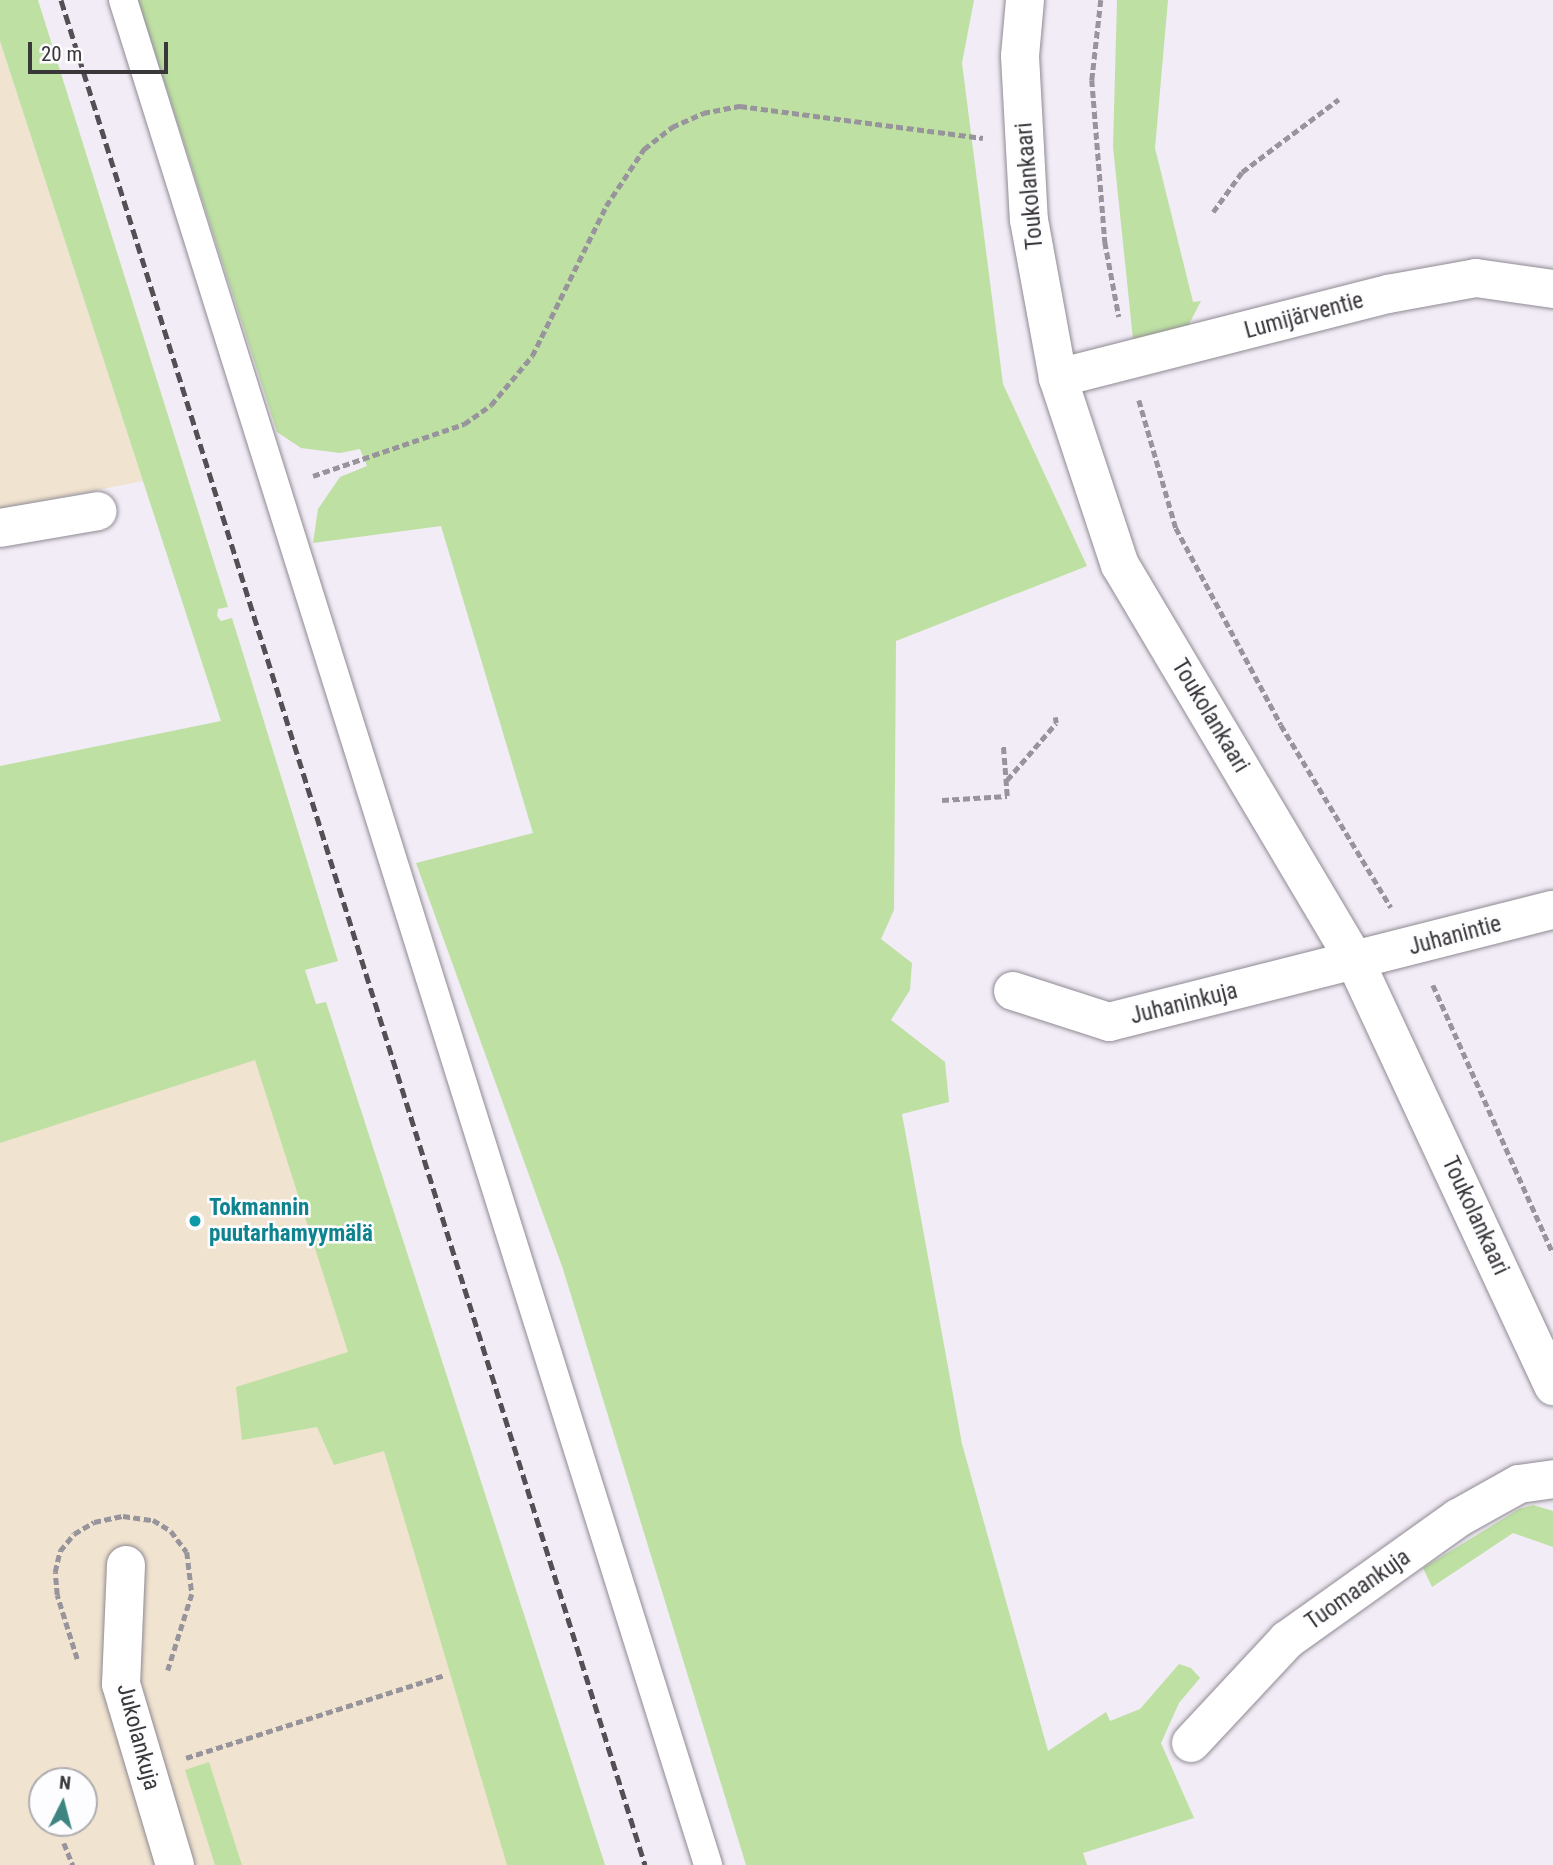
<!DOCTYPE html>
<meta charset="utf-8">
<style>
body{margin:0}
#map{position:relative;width:1553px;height:1865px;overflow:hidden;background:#f2ecf6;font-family:"Roboto Condensed",sans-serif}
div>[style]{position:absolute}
.commercial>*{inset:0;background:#f0e3cf}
.green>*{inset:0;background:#bee0a3}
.path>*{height:4.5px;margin-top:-2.25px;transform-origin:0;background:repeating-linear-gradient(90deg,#98949b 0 7px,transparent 0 10.5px)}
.roads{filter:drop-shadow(0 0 2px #8f8a93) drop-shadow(0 0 2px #8f8a93)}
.lane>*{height:28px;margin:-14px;padding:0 14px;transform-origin:14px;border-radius:14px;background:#fff}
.street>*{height:38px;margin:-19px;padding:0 19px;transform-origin:19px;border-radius:19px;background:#fff}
.rail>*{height:5px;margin-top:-2.5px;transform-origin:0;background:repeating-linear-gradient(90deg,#535055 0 10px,transparent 0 15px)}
.dots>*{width:19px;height:19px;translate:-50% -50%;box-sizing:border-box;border:4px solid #fdfcfe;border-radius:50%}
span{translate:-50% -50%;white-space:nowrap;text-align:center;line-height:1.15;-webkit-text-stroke:5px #fdfcfe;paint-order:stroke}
.street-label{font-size:23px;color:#3a373b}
.culture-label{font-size:23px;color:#0d838f;font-weight:700}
.left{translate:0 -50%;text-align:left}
.north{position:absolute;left:28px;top:1767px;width:70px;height:70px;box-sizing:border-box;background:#fdfcfe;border:2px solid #afadb0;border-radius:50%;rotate:6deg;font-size:19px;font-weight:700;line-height:28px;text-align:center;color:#3a373b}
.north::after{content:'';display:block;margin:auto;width:24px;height:32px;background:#3e8582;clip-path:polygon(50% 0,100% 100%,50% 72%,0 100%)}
.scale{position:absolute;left:28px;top:42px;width:140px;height:32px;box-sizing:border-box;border:4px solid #3a373b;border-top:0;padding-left:9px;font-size:21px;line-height:24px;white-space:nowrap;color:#3a373b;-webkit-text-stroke:5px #fdfcfe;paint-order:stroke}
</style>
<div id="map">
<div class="commercial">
<i style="clip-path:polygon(0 41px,143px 481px,0 509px)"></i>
<i style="clip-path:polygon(evenodd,263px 1009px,531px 1865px,0 1865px,0 1100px,263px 1009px,42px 1781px,84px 1781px,84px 1823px,42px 1823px,42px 1781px)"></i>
</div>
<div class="green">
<i style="clip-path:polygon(0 0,38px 0,228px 607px,218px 609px,217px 616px,221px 621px,232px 618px,338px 961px,305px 970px,316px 1004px,326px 1002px,605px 1865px,507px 1865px,384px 1451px,334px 1465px,317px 1427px,242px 1440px,236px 1387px,348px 1352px,255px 1060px,0 1143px,0 766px,221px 721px,0 41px)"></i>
<i style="clip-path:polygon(138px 0,974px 0,962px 63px,1003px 384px,1087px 566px,896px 641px,894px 910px,881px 939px,912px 963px,910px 990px,891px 1020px,945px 1062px,949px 1102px,902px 1114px,962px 1444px,1048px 1751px,1106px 1712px,1110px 1721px,1140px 1709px,1179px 1664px,1191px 1668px,1200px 1678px,1179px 1703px,1161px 1743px,1194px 1818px,1083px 1853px,1087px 1865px,746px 1865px,563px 1269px,416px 863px,533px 833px,441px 526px,313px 543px,318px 509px,340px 477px,367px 466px,360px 449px,340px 453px,301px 448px,277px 432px)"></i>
<i style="clip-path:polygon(1117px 0,1168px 0,1155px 148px,1193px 302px,1201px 301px,1187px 328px,1133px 339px,1113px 147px)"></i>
<i style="clip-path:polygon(1533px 1505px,1553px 1511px,1553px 1547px,1513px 1533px,1432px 1587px,1423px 1568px,1519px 1509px)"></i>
<i style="clip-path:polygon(209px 1762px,230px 1828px,242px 1865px,215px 1865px,185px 1770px)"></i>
</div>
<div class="path">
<i style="left:1101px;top:0;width:81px;rotate:96.4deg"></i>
<i style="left:1092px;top:80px;width:163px;rotate:85.4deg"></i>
<i style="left:1105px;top:242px;width:76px;rotate:79.4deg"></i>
<i style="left:1213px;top:212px;width:49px;rotate:-54.1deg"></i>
<i style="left:1242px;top:172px;width:121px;rotate:-37deg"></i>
<i style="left:1139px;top:400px;width:133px;rotate:73.9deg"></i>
<i style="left:1176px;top:528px;width:223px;rotate:61.9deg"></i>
<i style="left:1281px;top:725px;width:213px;rotate:58.9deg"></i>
<i style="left:313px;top:476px;width:160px;rotate:-19deg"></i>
<i style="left:464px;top:424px;width:33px;rotate:-35deg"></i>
<i style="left:491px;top:405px;width:64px;rotate:-50.1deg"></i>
<i style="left:532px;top:356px;width:167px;rotate:-63.7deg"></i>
<i style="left:606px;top:206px;width:69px;rotate:-56.3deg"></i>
<i style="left:644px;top:149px;width:36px;rotate:-38deg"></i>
<i style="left:672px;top:127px;width:34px;rotate:-24deg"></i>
<i style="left:703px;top:113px;width:38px;rotate:-11deg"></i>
<i style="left:740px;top:106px;width:245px;rotate:7.5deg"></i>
<i style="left:1007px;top:780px;width:75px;rotate:-49.3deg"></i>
<i style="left:1056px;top:723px;width:6px;rotate:-99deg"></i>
<i style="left:942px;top:800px;width:65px;rotate:-3.5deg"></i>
<i style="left:1007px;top:796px;width:52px;rotate:-94.4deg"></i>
<i style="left:1433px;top:985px;width:294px;rotate:65.9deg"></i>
<i style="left:77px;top:1659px;width:67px;rotate:-107.4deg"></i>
<i style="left:57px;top:1595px;width:23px;rotate:-95deg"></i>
<i style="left:55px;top:1572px;width:22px;rotate:-77deg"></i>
<i style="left:60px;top:1551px;width:22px;rotate:-51deg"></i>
<i style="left:74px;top:1534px;width:23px;rotate:-31deg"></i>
<i style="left:94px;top:1522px;width:30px;rotate:-12deg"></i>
<i style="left:123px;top:1516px;width:30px;rotate:8deg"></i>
<i style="left:153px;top:1520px;width:21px;rotate:31deg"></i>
<i style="left:171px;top:1531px;width:26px;rotate:53deg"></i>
<i style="left:187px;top:1552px;width:42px;rotate:83.2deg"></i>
<i style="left:192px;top:1594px;width:80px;rotate:107.5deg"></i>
<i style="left:186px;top:1758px;width:272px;rotate:-17.8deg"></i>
<i style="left:64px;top:1843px;width:24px;rotate:68deg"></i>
</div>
<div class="roads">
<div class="lane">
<i style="left:123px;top:0;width:1955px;rotate:72.58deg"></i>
</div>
<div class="street">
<i style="left:1025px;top:0;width:56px;rotate:95.1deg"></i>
<i style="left:1020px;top:56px;width:164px;rotate:86.9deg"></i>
<i style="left:1029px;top:220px;width:161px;rotate:79.6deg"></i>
<i style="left:1058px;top:378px;width:197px;rotate:71.7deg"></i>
<i style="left:1120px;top:565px;width:463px;rotate:59.3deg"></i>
<i style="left:1356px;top:963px;width:467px;rotate:65deg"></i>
<i style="left:1058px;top:378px;width:341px;rotate:-14.3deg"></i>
<i style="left:1388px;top:294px;width:89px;rotate:-10.3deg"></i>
<i style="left:1476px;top:278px;width:78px;rotate:8.1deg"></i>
<i style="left:0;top:528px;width:99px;rotate:-9.8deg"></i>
<i style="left:1013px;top:991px;width:101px;rotate:17.9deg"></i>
<i style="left:1109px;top:1022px;width:458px;rotate:-14.2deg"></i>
<i style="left:126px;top:1565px;width:119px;rotate:92.4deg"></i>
<i style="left:121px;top:1684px;width:189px;rotate:73.4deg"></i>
<i style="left:1191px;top:1743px;width:141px;rotate:-47deg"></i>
<i style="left:1287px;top:1640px;width:210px;rotate:-35.5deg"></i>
<i style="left:1458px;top:1518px;width:70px;rotate:-29.1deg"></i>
<i style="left:1519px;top:1484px;width:34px;rotate:-8deg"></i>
</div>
</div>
<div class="rail">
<i style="left:61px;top:0;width:1954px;rotate:72.61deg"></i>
</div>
<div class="dots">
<i style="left:195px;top:1221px;background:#0f9aa8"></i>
</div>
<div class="street-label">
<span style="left:1030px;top:186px;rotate:-95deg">Toukolankaari</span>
<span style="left:1304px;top:316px;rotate:-15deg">Lumijärventie</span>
<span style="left:1210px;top:716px;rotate:59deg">Toukolankaari</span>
<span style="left:1455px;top:936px;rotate:-15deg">Juhanintie</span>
<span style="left:1184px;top:1004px;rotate:-14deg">Juhaninkuja</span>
<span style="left:1475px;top:1216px;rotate:65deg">Toukolankaari</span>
<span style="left:1358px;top:1590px;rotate:-35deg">Tuomaankuja</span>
<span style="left:138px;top:1737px;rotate:75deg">Jukolankuja</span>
</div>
<div class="culture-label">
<span class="left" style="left:209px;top:1221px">Tokmannin<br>puutarhamyymälä</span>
</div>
<div class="north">N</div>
<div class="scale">20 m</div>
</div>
